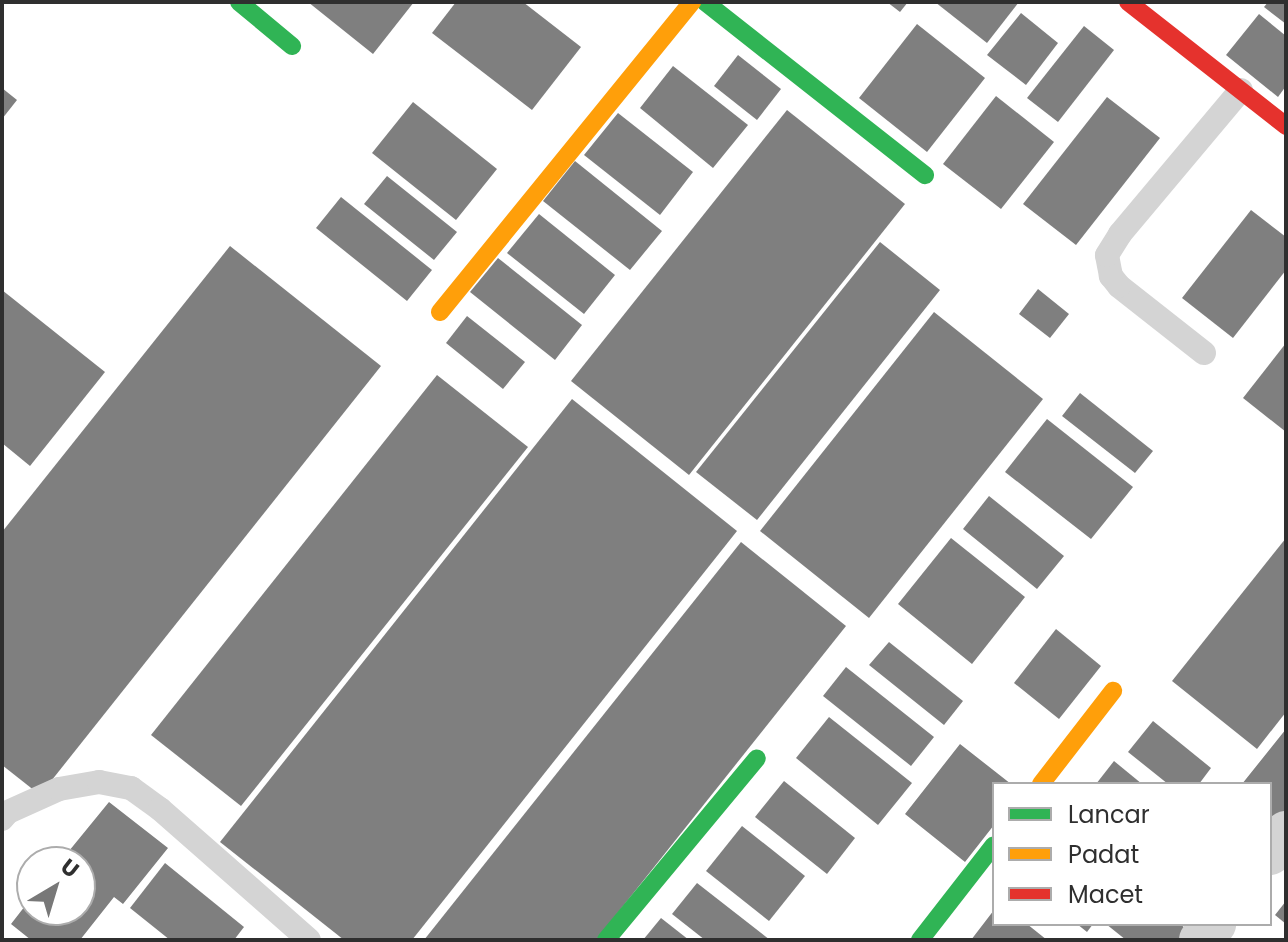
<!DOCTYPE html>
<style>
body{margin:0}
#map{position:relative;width:1288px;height:942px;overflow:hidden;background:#fff;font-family:Poppins,sans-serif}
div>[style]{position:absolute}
.building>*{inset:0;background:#7f7f7f}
.lane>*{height:24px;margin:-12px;padding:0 12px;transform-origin:12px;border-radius:12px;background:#d4d4d4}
.street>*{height:44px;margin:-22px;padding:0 22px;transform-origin:22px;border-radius:22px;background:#d4d4d4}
.fast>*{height:18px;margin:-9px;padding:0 9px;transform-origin:9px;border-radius:9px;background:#30b455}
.slow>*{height:18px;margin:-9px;padding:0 9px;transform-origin:9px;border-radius:9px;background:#ff9f0a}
.jam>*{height:18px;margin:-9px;padding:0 9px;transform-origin:9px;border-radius:9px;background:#e5322d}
span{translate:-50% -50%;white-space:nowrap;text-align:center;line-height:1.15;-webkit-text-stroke:8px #fff;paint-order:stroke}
.frame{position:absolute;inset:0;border:4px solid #2f2f2f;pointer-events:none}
.legend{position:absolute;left:992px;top:782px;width:280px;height:144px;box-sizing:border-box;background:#fff;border:2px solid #acacac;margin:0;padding:10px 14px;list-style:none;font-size:24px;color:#2f2f2f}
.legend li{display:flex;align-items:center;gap:16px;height:40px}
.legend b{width:40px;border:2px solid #acacac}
.north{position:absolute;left:16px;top:846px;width:80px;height:80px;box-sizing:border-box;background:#fff;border:2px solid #acacac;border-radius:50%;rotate:38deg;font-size:22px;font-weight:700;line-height:32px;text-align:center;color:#2f2f2f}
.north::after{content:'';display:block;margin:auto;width:28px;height:36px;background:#787878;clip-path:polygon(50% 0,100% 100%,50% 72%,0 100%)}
</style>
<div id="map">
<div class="building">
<i style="clip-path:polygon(308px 2px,414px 2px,373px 54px)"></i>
<i style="clip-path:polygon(456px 2px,523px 2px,581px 47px,532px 110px,432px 33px)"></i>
<i style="clip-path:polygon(887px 2px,908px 2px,900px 12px)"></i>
<i style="clip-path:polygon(935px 2px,1019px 2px,987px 43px)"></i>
<i style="clip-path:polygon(1268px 2px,1286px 2px,1286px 24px,1264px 7px)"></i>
<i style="clip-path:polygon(1021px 13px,1058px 43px,1026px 85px,987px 55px)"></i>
<i style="clip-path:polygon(1259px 14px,1286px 36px,1286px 86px,1278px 97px,1226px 55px)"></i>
<i style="clip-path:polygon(917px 24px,985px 78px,927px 152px,859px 98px)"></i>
<i style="clip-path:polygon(1084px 26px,1114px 50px,1058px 122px,1027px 98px)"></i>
<i style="clip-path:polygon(738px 55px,781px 89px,757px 120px,714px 86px)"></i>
<i style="clip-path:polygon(673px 66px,748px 125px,713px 168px,640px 108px)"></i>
<i style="clip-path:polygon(2px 88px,17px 100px,2px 119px)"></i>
<i style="clip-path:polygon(996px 96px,1054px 142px,1001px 209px,943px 164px)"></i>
<i style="clip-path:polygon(1107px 97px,1160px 138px,1076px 245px,1023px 204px)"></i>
<i style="clip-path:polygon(413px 102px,497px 169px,456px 220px,372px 153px)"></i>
<i style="clip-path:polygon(787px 110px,905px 204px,689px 475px,571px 381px)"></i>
<i style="clip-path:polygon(618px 113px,693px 172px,660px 215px,584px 155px)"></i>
<i style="clip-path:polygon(575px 161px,662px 231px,630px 270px,543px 201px)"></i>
<i style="clip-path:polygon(387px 176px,457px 232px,434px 260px,364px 204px)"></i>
<i style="clip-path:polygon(341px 197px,432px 270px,407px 301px,316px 228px)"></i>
<i style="clip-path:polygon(1251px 210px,1286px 237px,1286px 270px,1233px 338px,1182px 298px)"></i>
<i style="clip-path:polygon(539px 214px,615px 275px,584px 314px,507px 253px)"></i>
<i style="clip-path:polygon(880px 242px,940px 290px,757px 520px,696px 472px)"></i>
<i style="clip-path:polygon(230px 246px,381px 366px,40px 795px,2px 765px,2px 532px)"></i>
<i style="clip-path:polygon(498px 258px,582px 325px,555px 360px,470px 292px)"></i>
<i style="clip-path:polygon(1038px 289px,1069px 314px,1050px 338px,1019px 314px)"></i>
<i style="clip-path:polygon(2px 290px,105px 372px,30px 466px,2px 443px)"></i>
<i style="clip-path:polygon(934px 312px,1043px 399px,869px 618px,760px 531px)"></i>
<i style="clip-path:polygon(467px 316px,525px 362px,503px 389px,446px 343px)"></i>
<i style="clip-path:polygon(1286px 343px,1286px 432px,1243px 398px)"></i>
<i style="clip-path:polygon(437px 375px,528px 447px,241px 806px,151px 735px)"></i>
<i style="clip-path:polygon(1080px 393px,1153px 451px,1135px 473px,1062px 416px)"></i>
<i style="clip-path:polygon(572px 399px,737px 531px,412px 940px,344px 940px,220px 842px)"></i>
<i style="clip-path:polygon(1047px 419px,1133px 487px,1091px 539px,1005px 472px)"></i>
<i style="clip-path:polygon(989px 496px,1064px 556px,1037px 589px,963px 529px)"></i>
<i style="clip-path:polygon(951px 538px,1025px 597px,972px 664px,898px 604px)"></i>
<i style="clip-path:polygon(1286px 538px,1286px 712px,1257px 749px,1172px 681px)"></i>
<i style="clip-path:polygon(741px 542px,846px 626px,596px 940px,424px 940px)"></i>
<i style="clip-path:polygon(1056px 629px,1101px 666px,1059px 719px,1014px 683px)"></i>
<i style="clip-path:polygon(889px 642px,963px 701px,944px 725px,869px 665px)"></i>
<i style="clip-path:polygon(846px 667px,934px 737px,911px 766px,823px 696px)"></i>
<i style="clip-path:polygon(829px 717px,912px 783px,878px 825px,796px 758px)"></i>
<i style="clip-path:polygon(1153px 721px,1211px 768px,1199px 784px,1168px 784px,1128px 752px)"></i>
<i style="clip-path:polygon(1286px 729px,1286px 824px,1270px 844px,1270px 784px,1242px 784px)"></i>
<i style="clip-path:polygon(960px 744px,1011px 784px,994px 784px,994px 825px,965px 862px,905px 814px)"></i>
<i style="clip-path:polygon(1114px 761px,1142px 784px,1096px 784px)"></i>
<i style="clip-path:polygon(784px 781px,855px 838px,827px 874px,755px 817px)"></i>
<i style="clip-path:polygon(109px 802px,168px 848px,123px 904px,114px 897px,80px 940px,31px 940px,11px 924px,32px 897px,32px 910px,80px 910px,80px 862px,60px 862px)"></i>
<i style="clip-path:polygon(742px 826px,805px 876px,769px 921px,706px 871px)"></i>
<i style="clip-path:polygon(165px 863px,244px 927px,234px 940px,170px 940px,130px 908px)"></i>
<i style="clip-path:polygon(697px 883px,770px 940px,705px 940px,672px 914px)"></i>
<i style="clip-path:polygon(1286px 901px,1286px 924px,1275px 915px)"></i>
<i style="clip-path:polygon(994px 910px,994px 924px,1027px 924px,1047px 940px,971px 940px)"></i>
<i style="clip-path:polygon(661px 918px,689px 940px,643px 940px)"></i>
<i style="clip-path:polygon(1077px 924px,1093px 924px,1087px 932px)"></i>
<i style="clip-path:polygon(1106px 924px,1180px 924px,1190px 932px,1183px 940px,1126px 940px)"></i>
</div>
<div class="lane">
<i style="left:1204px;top:353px;width:108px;rotate:-141.8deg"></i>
<i style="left:1119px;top:286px;width:13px;rotate:-129deg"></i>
<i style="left:1111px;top:276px;width:21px;rotate:-101deg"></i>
<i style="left:1107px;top:255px;width:25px;rotate:-58deg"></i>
<i style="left:1120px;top:234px;width:188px;rotate:-50deg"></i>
<i style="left:2px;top:819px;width:9px;rotate:-49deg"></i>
<i style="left:8px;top:812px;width:56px;rotate:-24.3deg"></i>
<i style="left:59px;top:789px;width:41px;rotate:-9.9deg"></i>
<i style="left:99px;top:782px;width:33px;rotate:11deg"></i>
<i style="left:131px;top:788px;width:36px;rotate:36deg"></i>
<i style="left:160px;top:809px;width:198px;rotate:41.3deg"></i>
</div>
<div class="street">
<i style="left:1270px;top:853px;width:26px;rotate:-51deg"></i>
<i style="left:1201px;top:940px;width:21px;rotate:-51deg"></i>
</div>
<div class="fast">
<i style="left:239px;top:2px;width:69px;rotate:39.7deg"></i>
<i style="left:705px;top:2px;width:280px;rotate:38.2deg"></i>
<i style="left:606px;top:940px;width:236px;rotate:-50.3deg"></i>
<i style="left:920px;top:940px;width:120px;rotate:-52.1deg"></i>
</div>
<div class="slow">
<i style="left:440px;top:312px;width:400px;rotate:-50.9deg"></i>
<i style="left:1041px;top:784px;width:118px;rotate:-52.3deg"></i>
</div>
<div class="jam">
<i style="left:1128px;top:2px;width:201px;rotate:38.1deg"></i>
</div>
<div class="frame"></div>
<ul class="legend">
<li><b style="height:10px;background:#30b455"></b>Lancar</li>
<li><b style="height:10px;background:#ff9f0a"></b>Padat</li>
<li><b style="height:10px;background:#e5322d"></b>Macet</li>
</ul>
<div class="north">U</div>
</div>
